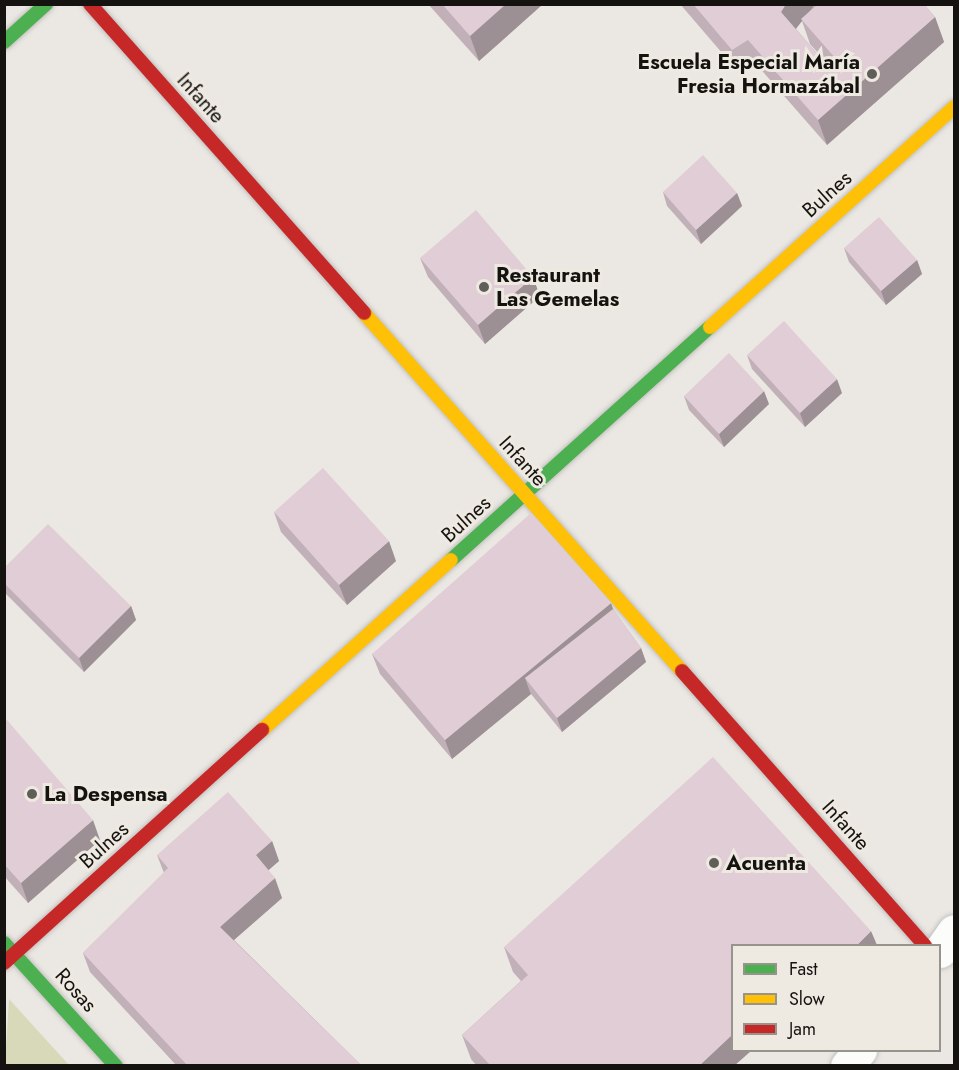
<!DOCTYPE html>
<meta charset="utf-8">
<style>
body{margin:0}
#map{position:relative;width:959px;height:1070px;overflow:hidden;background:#ebe8e4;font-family:Jost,sans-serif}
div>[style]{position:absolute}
.green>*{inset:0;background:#d7d9b8}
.roads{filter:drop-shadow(0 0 2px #c2c0bd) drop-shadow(0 0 2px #c2c0bd)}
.street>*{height:33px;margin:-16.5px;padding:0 16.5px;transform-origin:16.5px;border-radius:16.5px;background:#fcfcfb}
.fast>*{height:14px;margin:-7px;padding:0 7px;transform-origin:7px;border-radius:7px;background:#4caf50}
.slow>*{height:14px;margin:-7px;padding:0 7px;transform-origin:7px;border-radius:7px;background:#ffc107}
.jam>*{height:14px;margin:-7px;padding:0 7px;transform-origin:7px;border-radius:7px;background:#c62828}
.wall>*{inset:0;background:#c1b0b7}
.shaded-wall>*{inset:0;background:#9d9095}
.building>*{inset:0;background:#e0cdd5}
.dots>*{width:16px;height:16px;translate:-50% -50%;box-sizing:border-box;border:3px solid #eee9e1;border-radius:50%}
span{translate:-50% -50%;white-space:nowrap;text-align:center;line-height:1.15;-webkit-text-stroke:6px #eee9e1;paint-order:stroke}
.poi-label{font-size:21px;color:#151310;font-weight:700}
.right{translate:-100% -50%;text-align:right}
.left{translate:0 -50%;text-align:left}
.street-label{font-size:21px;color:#151310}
.frame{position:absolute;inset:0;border:6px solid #151310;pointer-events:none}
.legend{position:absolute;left:731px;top:944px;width:210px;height:108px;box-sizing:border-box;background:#eee9e1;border:2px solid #97938d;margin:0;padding:8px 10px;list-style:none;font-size:18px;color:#151310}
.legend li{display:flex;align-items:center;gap:12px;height:30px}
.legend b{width:30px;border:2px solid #97938d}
</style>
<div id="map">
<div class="green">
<i style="clip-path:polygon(9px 999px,69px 1065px,5px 1065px)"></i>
</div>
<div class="roads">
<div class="street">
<i style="left:940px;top:951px;width:24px;rotate:-55deg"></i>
<i style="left:847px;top:1066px;width:21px;rotate:-51deg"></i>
</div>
<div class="fast">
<i style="left:4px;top:42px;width:57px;rotate:-42.1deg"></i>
<i style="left:451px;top:560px;width:348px;rotate:-42deg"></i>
<i style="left:4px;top:943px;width:166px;rotate:47.7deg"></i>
</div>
<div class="slow">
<i style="left:364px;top:313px;width:479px;rotate:48.4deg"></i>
<i style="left:710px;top:327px;width:329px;rotate:-42deg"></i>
<i style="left:262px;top:730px;width:254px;rotate:-42deg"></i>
</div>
<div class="jam">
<i style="left:90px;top:4px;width:413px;rotate:48.4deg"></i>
<i style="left:682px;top:671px;width:367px;rotate:48.5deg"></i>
<i style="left:4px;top:963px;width:348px;rotate:-42.1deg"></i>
</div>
</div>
<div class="wall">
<i style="clip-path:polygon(428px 4px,543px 4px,479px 61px)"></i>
<i style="clip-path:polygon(evenodd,680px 4px,924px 4px,935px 17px,944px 42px,827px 145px,757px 65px,741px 75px,680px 4px,802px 21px,810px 44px,829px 65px,828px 66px,796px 29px,802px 21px)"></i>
<i style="clip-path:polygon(663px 192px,737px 193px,742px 206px,701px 244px,667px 206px)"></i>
<i style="clip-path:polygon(844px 248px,917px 260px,922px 274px,886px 305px,849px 262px)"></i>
<i style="clip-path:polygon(420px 258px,540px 296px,485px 344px,428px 277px)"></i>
<i style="clip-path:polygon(747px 355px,842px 393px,805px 427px,752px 369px)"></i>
<i style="clip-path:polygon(684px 396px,769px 404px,724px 447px,689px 410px)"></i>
<i style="clip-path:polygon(274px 512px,396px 561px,347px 605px,281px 532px)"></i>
<i style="clip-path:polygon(4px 568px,131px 606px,136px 620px,84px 672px,4px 592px)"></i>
<i style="clip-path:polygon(613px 609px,641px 648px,646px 662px,562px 732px,531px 694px,452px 759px,380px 674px,372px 654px)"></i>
<i style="clip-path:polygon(4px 722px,100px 840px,28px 903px,4px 876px)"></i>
<i style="clip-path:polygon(272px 841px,279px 861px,268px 870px,282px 898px,234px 940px,361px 1065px,176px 1065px,90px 972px,83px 953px,164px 873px,157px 855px)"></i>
<i style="clip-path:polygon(732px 945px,752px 1050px,735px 1065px,476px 1065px,471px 1059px,462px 1035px,521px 981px,513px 972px,504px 947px)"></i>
</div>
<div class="shaded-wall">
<i style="clip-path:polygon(506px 4px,543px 4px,479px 61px,470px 36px)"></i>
<i style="clip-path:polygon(786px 4px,812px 4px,813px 7px,790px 36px,781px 12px)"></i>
<i style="clip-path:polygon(935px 17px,944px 42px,827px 145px,818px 120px)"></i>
<i style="clip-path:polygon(737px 193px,742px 206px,701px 244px,696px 230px)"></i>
<i style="clip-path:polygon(917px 260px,922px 274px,886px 305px,881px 291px)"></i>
<i style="clip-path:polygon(533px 277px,540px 296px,485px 344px,478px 325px)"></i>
<i style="clip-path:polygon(837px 379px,842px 393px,805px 427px,800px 413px)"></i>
<i style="clip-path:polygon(764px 391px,769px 404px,724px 447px,719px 434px)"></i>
<i style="clip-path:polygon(389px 541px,396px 561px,347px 605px,339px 585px)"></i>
<i style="clip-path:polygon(611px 603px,618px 623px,525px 678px,530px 692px,531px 694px,452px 759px,445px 740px)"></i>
<i style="clip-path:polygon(131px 606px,136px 620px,84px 672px,79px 658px)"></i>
<i style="clip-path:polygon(641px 648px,646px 662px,562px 732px,557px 718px)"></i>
<i style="clip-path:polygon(93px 820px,100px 840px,28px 903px,21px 883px)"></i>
<i style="clip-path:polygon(272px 841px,279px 861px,263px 875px,256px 855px)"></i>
<i style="clip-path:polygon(275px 878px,282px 898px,227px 946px,220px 927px)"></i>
<i style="clip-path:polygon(871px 931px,877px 945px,857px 945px)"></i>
<i style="clip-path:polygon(732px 1035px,732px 1050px,752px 1050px,735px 1065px,700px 1065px)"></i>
</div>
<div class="building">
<i style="clip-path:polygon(442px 4px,506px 4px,470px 36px)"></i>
<i style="clip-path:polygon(693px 4px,786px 4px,781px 12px,828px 66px,836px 59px,801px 19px,818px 4px,924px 4px,935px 17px,818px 120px,748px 40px,732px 50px)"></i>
<i style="clip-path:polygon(703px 155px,737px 193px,696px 230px,663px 192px)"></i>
<i style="clip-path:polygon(476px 210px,533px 277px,478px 325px,420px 258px)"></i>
<i style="clip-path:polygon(879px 217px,917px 260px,881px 291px,844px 248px)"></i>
<i style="clip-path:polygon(784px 321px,837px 379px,800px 413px,747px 355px)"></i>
<i style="clip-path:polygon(729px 353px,764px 391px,719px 434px,684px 396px)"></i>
<i style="clip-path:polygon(323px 468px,389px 541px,339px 585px,274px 512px)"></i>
<i style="clip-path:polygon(531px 513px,611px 603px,445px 740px,372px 654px)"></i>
<i style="clip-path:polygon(48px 524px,131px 606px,79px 658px,4px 583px,4px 568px)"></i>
<i style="clip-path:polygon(613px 609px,641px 648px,557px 718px,525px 678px)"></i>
<i style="clip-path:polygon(7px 720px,93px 820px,21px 883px,4px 864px,4px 722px)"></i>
<i style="clip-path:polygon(713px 757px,871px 931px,857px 945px,732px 945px,732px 1035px,700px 1065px,490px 1065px,462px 1035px,528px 975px,504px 947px)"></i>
<i style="clip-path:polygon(228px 792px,272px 841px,256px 855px,275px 878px,220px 927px,361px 1065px,187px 1065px,83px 953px,168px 868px,157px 855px)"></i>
</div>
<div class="dots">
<i style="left:872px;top:74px;background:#605e5a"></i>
<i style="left:484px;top:287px;background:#605e5a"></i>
<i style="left:32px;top:794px;background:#605e5a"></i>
<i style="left:714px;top:863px;background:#605e5a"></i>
</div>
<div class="poi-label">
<span class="right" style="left:860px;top:74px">Escuela Especial María<br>Fresia Hormazábal</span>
<span class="left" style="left:496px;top:287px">Restaurant<br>Las Gemelas</span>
<span class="left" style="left:44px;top:794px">La Despensa</span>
<span class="left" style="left:726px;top:863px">Acuenta</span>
</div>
<div class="street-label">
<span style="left:201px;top:98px;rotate:48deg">Infante</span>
<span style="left:827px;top:194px;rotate:-42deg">Bulnes</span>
<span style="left:523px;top:461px;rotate:48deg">Infante</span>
<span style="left:466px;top:519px;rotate:-42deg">Bulnes</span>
<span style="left:846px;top:825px;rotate:48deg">Infante</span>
<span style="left:104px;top:845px;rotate:-42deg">Bulnes</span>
<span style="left:76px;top:990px;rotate:48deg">Rosas</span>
</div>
<div class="frame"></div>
<ul class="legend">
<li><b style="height:8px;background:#4caf50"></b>Fast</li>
<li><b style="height:8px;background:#ffc107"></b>Slow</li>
<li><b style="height:8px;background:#c62828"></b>Jam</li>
</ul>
</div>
